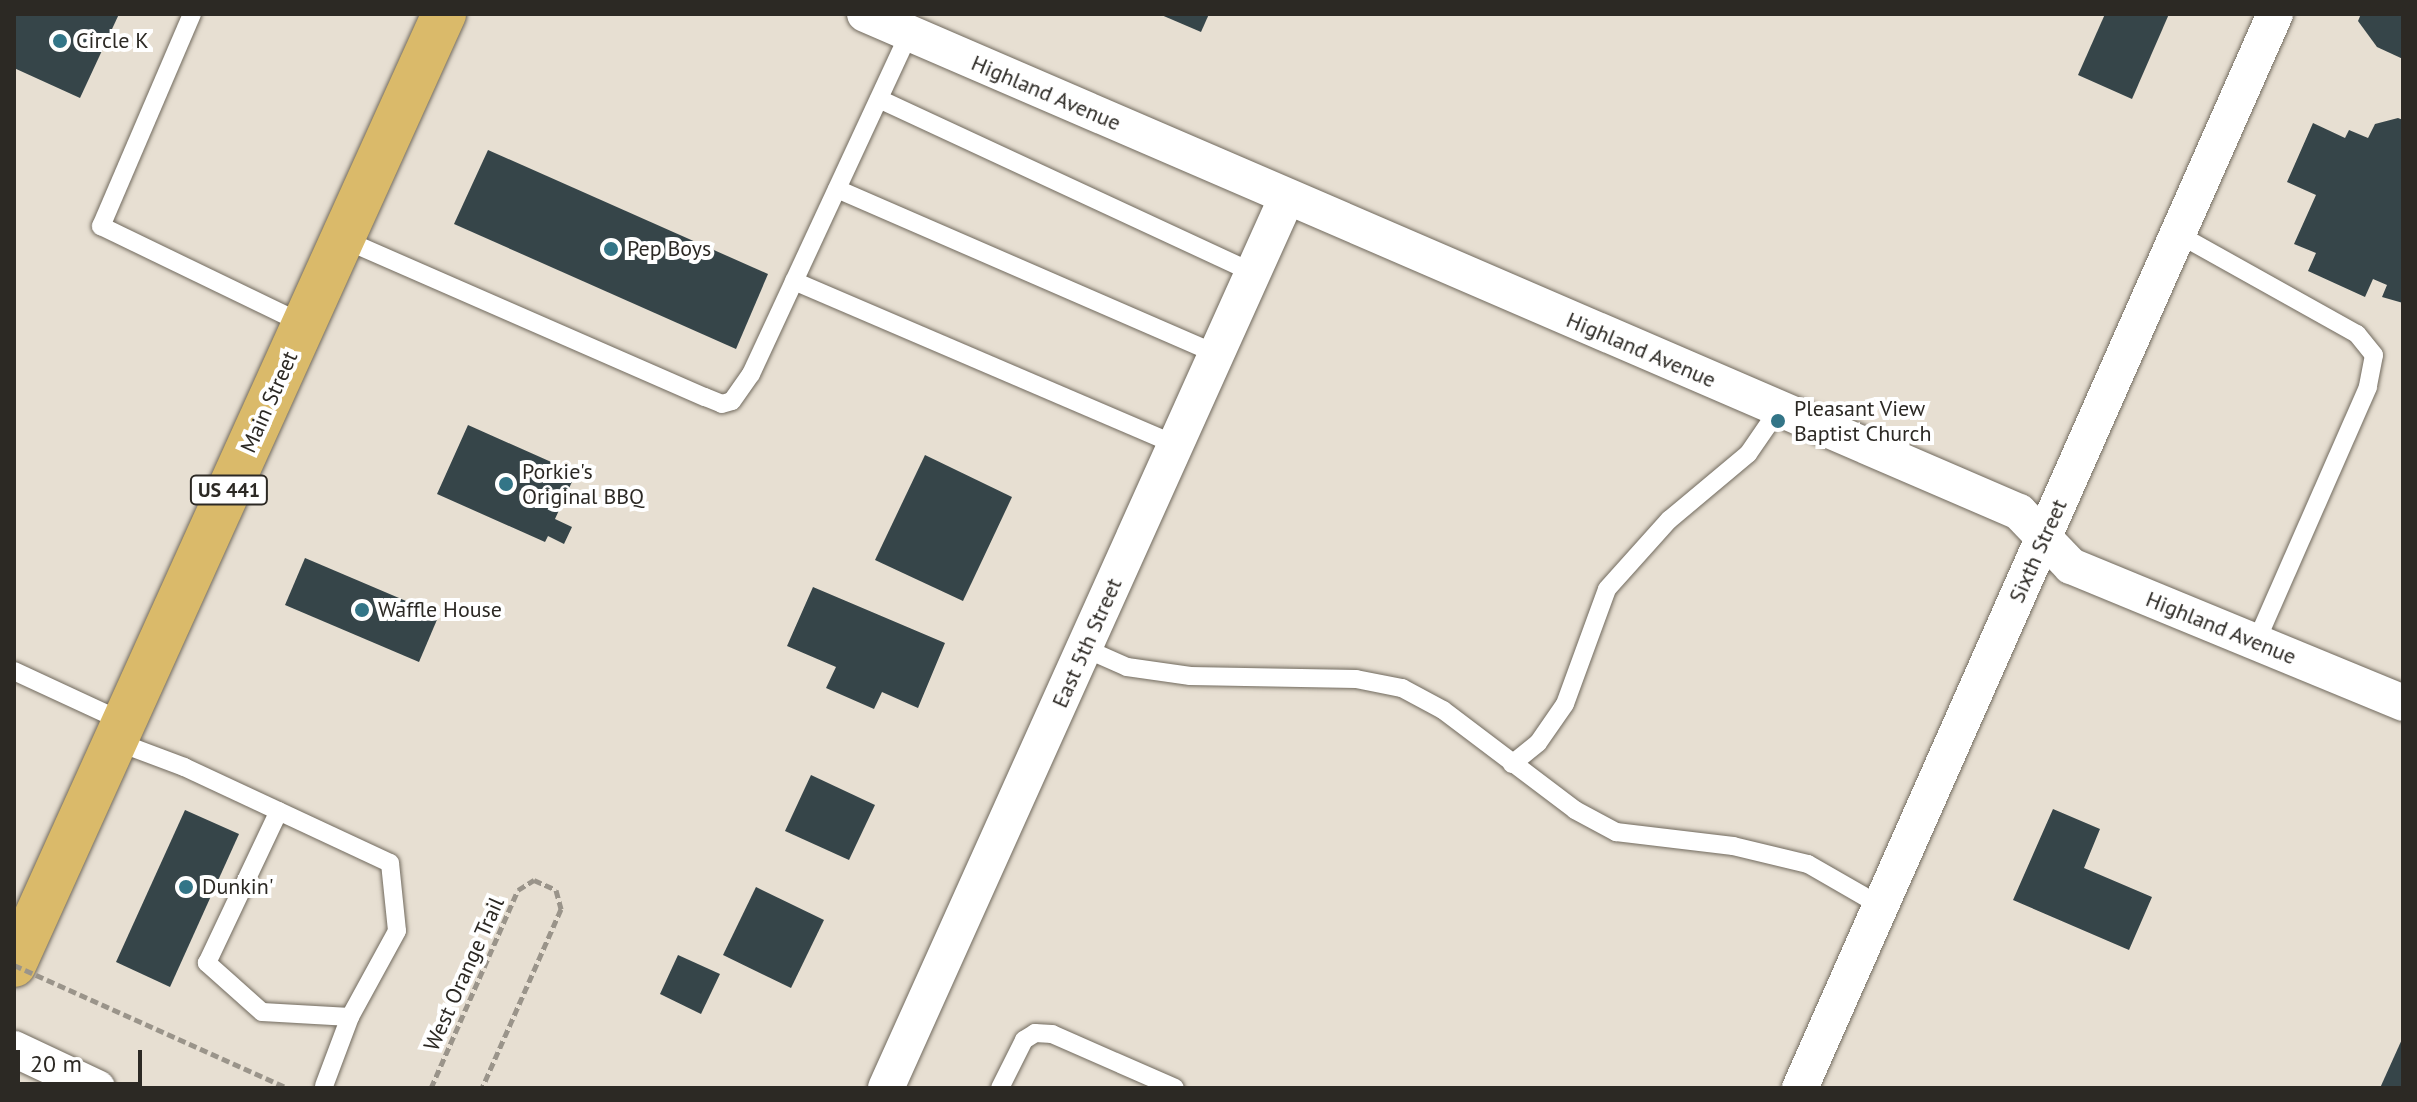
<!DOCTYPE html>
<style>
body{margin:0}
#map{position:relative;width:2417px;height:1102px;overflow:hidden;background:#e7dfd2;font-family:"PT Sans",sans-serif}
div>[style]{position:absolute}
.building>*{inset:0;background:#364549}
.path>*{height:5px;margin-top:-2.5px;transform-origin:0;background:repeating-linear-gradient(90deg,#9a948a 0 8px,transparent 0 12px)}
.roads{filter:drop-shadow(0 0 2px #716a5e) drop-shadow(0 0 2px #716a5e)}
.lane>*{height:18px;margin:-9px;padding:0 9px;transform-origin:9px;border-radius:9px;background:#fff}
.street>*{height:36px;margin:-18px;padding:0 18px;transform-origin:18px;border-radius:18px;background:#fff}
.primary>*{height:44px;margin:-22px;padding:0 22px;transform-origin:22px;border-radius:22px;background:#daba6a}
.path-bridge>*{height:5px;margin-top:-2.5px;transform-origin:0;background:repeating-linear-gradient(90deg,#9a948a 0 8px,transparent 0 12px)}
.dots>*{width:22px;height:22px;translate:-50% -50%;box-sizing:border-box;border:4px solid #fff;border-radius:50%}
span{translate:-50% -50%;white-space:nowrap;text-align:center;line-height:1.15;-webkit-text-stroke:8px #fff;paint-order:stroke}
.shield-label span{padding:2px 6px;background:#fff;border:2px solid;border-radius:6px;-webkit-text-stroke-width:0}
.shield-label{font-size:20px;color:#2c2924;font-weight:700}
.poi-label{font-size:22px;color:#2c2924}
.left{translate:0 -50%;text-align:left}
.street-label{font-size:22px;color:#2c2924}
.frame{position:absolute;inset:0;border:16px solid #2c2924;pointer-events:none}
.scale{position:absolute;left:16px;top:1050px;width:126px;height:36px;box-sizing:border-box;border:4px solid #2c2924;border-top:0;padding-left:10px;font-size:24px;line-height:28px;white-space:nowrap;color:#2c2924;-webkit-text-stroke:6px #fff;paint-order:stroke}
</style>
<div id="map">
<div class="building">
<i style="clip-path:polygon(14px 14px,119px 14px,80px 98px,14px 68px)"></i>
<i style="clip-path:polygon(1159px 14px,1209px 14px,1201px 32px)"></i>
<i style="clip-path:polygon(2105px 14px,2169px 14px,2132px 99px,2078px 75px)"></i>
<i style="clip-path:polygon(2361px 14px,2403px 14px,2403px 59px,2377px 47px,2358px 21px)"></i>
<i style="clip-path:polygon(2398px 118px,2403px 120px,2403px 303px,2382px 297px,2387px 285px,2373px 279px,2365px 297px,2308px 271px,2316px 253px,2294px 244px,2316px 195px,2287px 182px,2313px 123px,2345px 138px,2349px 130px,2368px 138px,2375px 124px)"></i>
<i style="clip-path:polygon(488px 150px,768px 274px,736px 349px,454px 224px)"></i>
<i style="clip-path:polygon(468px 425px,576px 473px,555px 519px,572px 527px,564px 544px,548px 536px,545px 542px,437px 494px)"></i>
<i style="clip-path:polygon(925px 455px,1012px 497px,963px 601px,875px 560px)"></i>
<i style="clip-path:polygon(305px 558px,439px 615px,419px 662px,285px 605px)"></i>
<i style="clip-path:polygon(813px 587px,945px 643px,918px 708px,882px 692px,874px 709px,826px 688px,836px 667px,787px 646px)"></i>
<i style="clip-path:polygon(811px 775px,875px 805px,849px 860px,785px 831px)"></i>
<i style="clip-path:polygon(2053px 809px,2100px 829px,2084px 868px,2152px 897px,2129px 950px,2013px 900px)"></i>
<i style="clip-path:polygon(185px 810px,239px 834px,170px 987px,116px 962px)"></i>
<i style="clip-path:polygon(756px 887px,824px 920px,791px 988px,723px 955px)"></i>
<i style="clip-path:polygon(678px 955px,720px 974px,701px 1014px,660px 994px)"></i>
<i style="clip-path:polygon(2403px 1037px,2403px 1088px,2380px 1088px)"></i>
</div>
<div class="path">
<i style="left:431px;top:1088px;width:216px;rotate:-66.3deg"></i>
<i style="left:518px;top:890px;width:19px;rotate:-32deg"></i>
<i style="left:534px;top:880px;width:24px;rotate:24deg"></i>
<i style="left:556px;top:890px;width:20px;rotate:75deg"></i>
<i style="left:561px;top:909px;width:196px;rotate:113.8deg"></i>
</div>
<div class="roads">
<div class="lane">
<i style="left:192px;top:14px;width:231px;rotate:113.2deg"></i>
<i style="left:101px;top:226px;width:225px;rotate:25.8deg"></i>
<i style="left:879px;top:99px;width:412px;rotate:24.9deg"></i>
<i style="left:837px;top:189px;width:414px;rotate:23.5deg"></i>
<i style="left:2178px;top:234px;width:205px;rotate:29.2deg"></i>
<i style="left:2357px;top:334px;width:27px;rotate:51deg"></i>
<i style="left:2374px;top:355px;width:33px;rotate:101deg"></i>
<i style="left:2368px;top:387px;width:279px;rotate:113.7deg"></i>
<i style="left:343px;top:239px;width:395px;rotate:23.6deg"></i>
<i style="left:705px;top:397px;width:18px;rotate:22deg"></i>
<i style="left:722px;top:404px;width:10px;rotate:-17deg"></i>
<i style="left:732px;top:401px;width:33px;rotate:-55deg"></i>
<i style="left:751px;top:374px;width:376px;rotate:-65.1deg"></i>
<i style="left:794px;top:281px;width:416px;rotate:23.2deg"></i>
<i style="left:1084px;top:648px;width:47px;rotate:23.8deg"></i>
<i style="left:1127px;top:667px;width:64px;rotate:8.1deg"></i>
<i style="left:1190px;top:676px;width:166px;rotate:1deg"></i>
<i style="left:1356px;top:679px;width:47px;rotate:11.1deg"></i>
<i style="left:1402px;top:688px;width:47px;rotate:28.2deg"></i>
<i style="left:1443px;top:710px;width:166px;rotate:37.1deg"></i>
<i style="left:1575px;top:810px;width:47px;rotate:28.2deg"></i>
<i style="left:1616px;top:832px;width:118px;rotate:6.8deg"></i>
<i style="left:1733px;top:846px;width:77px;rotate:13.5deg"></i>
<i style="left:1808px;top:864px;width:84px;rotate:29.9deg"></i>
<i style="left:14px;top:671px;width:121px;rotate:24.9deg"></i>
<i style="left:115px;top:741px;width:74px;rotate:20.6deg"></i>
<i style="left:184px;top:767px;width:227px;rotate:25deg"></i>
<i style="left:390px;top:863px;width:68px;rotate:84.1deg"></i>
<i style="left:397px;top:931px;width:98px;rotate:118.7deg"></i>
<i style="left:350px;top:1017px;width:88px;rotate:-176.7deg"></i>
<i style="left:262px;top:1012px;width:74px;rotate:-138.3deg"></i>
<i style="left:207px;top:963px;width:168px;rotate:-64.7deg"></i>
<i style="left:1512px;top:764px;width:33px;rotate:-39deg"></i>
<i style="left:1538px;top:743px;width:47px;rotate:-55.3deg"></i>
<i style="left:1565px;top:704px;width:122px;rotate:-69.9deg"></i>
<i style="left:1607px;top:589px;width:93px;rotate:-48.1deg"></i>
<i style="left:1669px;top:520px;width:103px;rotate:-39.9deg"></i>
<i style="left:1748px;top:454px;width:55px;rotate:-55.4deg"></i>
<i style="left:324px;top:1086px;width:74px;rotate:-69.4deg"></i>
<i style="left:1000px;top:1088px;width:54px;rotate:-63.4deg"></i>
<i style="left:1024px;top:1040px;width:13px;rotate:-32deg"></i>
<i style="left:1035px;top:1033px;width:17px;rotate:3deg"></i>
<i style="left:1052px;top:1034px;width:134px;rotate:23.7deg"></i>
</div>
<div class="street">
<i style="left:865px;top:14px;width:1257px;rotate:23.34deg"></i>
<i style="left:2019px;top:512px;width:75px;rotate:46.1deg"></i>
<i style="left:2071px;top:566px;width:359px;rotate:22.4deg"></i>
<i style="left:14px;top:1049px;width:92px;rotate:25.2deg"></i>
<i style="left:886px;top:1088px;width:977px;rotate:-65.77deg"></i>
<i style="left:1800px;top:1088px;width:1174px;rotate:-66.14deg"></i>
</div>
<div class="primary">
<i style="left:14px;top:965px;width:1044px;rotate:-65.67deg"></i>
</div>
</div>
<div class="path-bridge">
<i style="left:14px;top:965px;width:300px;rotate:24.2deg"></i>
</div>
<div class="dots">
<i style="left:60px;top:41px;background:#337587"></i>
<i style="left:611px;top:249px;background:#337587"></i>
<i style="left:1778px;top:421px;background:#337587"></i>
<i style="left:506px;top:484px;background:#337587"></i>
<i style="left:362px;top:610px;background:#337587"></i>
<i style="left:186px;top:887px;background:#337587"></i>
</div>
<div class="shield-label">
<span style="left:229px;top:490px">US 441</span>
</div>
<div class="poi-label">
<span class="left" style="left:76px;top:41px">Circle K</span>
<span class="left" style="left:627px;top:249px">Pep Boys</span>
<span class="left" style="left:1794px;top:421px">Pleasant View<br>Baptist Church</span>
<span class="left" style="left:522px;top:484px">Porkie's<br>Original BBQ</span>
<span class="left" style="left:378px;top:610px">Waffle House</span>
<span class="left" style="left:202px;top:887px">Dunkin'</span>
</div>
<div class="street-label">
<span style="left:1046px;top:93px;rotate:23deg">Highland Avenue</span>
<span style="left:1641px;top:350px;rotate:23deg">Highland Avenue</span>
<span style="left:269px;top:402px;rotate:-66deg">Main Street</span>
<span style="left:2038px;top:551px;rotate:-66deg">Sixth Street</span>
<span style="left:2221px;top:628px;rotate:22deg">Highland Avenue</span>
<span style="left:1087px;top:643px;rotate:-66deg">East 5th Street</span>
<span style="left:464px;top:974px;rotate:-66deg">West Orange Trail</span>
</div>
<div class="frame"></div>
<div class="scale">20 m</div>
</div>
